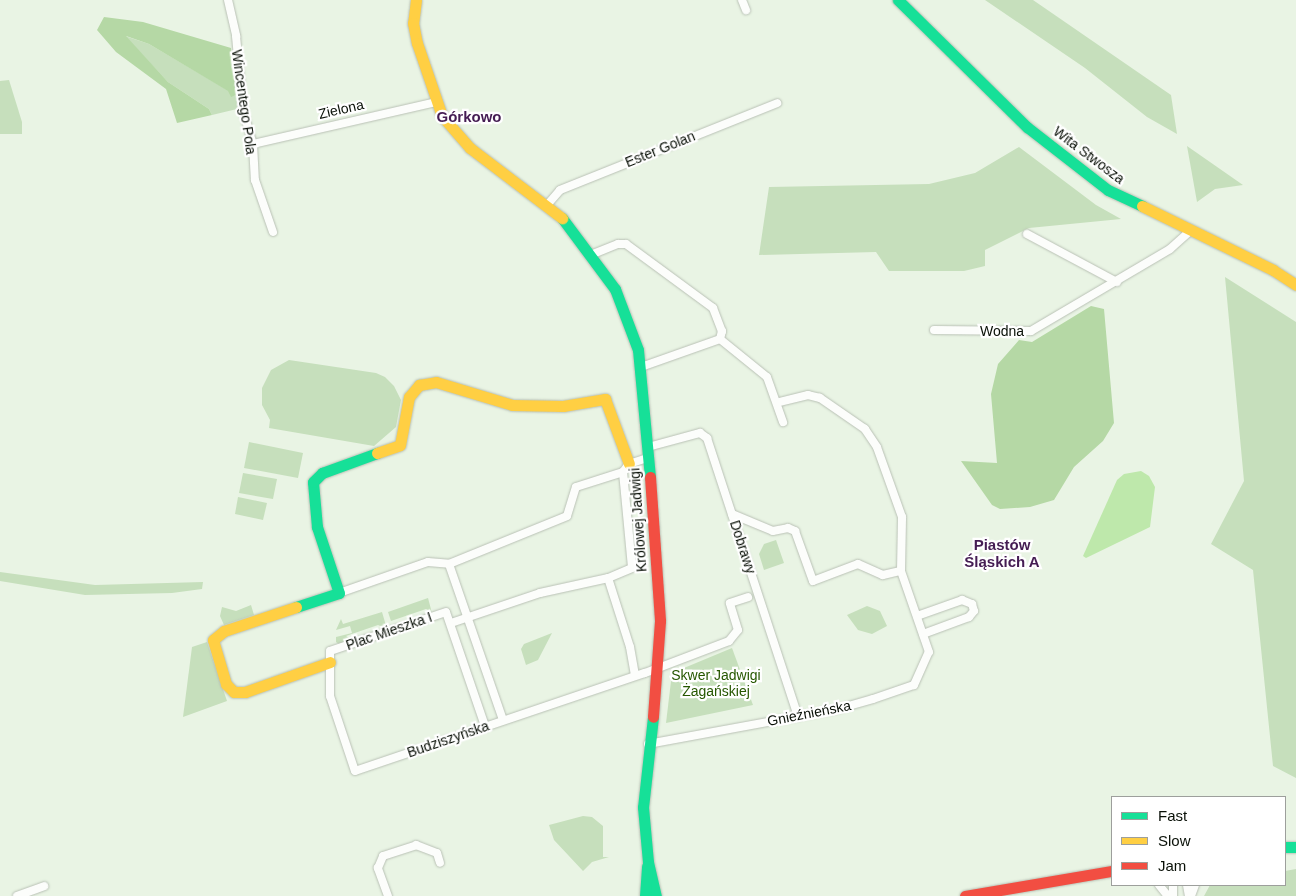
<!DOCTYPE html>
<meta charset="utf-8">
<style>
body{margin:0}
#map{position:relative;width:1296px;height:896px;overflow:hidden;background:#e9f4e4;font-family:Arial,sans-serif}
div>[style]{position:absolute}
.green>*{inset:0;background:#c6dfbc}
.forest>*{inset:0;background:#b5d8a5}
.water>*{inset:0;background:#bee8ab}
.roads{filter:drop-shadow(0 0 1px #b9c1b5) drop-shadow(0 0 1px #b9c1b5)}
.street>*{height:8px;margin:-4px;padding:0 4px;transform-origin:4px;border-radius:4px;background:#fcfdfb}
.fast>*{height:11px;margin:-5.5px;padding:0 5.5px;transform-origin:5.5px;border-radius:5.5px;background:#16e098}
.slow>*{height:11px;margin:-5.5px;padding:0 5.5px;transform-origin:5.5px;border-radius:5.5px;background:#ffcf43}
.jam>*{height:11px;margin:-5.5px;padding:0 5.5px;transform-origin:5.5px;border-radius:5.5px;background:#f24e42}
span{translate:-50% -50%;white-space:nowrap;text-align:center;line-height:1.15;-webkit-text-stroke:4.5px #fff;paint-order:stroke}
.street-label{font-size:14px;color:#091007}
.park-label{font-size:14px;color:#265700}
.neighbourhood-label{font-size:15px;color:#451d53;font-weight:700}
.legend{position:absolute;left:1111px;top:796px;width:175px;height:90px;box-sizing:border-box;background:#fff;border:1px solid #9d9f9c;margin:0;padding:6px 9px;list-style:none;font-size:15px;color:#091007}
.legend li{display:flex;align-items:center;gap:10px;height:25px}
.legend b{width:25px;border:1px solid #9d9f9c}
</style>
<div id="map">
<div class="green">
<i style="clip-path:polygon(985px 0,1033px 0,1171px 95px,1177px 134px,1147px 117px,1085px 68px)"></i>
<i style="clip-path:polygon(125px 36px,149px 44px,229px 91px,231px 96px,236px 95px,237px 109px,212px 115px,209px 109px,168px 82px)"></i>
<i style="clip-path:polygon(9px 80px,22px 122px,22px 134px,0 134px,0 81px)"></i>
<i style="clip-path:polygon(1187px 146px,1243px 185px,1215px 189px,1197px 202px)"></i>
<i style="clip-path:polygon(1019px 147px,1096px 205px,1121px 219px,1029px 228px,985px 250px,985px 266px,964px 271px,889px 271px,876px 252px,759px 255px,769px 187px,929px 184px,975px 173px)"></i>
<i style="clip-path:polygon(1225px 277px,1296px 322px,1296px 778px,1273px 766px,1253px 570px,1211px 544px,1244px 481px)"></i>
<i style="clip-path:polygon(289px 360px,376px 373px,385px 377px,394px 386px,401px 400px,396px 427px,374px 446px,269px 428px,270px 420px,262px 405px,262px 388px,271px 370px)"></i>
<i style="clip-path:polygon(249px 442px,303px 453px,298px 478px,244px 468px)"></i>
<i style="clip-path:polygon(243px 473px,277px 479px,273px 499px,239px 493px)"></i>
<i style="clip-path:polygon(238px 497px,267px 503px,263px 520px,235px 514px)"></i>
<i style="clip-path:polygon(776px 540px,784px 563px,764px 570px,759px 554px,764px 544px)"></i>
<i style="clip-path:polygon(0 572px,95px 585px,203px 582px,202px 589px,172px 593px,85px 595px,0 581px)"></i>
<i style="clip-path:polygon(428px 598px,432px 613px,426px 609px,391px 621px,388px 612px)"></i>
<i style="clip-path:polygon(251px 605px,254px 615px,224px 625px,220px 616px,222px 607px,236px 611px)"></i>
<i style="clip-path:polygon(867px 606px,880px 611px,887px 626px,872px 634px,858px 630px,847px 615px)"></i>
<i style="clip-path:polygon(382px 612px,387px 629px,378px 625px,346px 636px,352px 640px,339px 644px,336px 642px,336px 637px,352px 633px,350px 626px,336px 630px,341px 619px,343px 624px)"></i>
<i style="clip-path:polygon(552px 633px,538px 660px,526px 665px,521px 649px,524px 644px)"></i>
<i style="clip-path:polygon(207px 642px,227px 701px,183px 717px,192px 647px)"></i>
<i style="clip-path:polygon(732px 648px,753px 705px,666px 723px,672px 673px)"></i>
<i style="clip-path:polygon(583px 816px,592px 817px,603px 826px,603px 857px,609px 857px,592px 862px,583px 871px,554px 840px,549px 825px)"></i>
<i style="clip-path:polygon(1296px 869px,1296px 896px,1204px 896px,1210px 885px,1285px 885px,1285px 871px)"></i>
</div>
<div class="forest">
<i style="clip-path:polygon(104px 17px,143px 22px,231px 48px,236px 95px,231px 97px,228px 91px,149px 44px,126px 36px,168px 82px,209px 109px,212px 115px,177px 123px,166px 89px,116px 52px,97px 30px)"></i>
<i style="clip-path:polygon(1091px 306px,1104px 309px,1114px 423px,1103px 441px,1074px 467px,1054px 500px,1030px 507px,1000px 509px,992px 505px,961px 461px,997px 463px,991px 394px,998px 364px,1019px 340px,1032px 342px)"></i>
</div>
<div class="water">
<i style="clip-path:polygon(1141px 471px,1149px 476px,1155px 487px,1150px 527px,1086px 558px,1083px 556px,1117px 480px,1124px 474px)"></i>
</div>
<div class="roads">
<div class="street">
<i style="left:228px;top:0;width:37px;rotate:77deg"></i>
<i style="left:236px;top:36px;width:74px;rotate:84.6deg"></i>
<i style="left:243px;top:110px;width:35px;rotate:74deg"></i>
<i style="left:253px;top:144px;width:36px;rotate:87deg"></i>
<i style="left:255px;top:180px;width:55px;rotate:70.9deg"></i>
<i style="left:742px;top:0;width:11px;rotate:68deg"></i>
<i style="left:253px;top:144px;width:188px;rotate:-12.9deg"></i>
<i style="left:548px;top:204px;width:18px;rotate:-49deg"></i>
<i style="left:560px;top:190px;width:234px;rotate:-21.8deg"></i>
<i style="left:1027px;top:234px;width:102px;rotate:28.1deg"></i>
<i style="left:593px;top:254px;width:27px;rotate:-22deg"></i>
<i style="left:618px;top:244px;width:8px"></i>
<i style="left:626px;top:244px;width:108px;rotate:36.3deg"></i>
<i style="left:713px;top:308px;width:25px;rotate:69deg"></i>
<i style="left:722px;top:331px;width:8px;rotate:104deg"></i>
<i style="left:934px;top:330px;width:97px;rotate:0.6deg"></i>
<i style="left:1031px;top:331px;width:161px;rotate:-30.5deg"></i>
<i style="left:1170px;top:249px;width:27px;rotate:-42deg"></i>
<i style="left:641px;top:367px;width:84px;rotate:-19.5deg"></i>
<i style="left:720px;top:339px;width:60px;rotate:39deg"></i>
<i style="left:767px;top:377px;width:48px;rotate:70.4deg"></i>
<i style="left:648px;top:447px;width:54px;rotate:-15.1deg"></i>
<i style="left:700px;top:433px;width:9px;rotate:36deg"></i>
<i style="left:707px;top:438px;width:293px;rotate:71.9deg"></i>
<i style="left:623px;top:472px;width:96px;rotate:84.6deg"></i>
<i style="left:632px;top:568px;width:26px;rotate:157deg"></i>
<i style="left:608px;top:578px;width:72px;rotate:72.3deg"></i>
<i style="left:630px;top:647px;width:29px;rotate:80deg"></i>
<i style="left:732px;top:514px;width:44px;rotate:22.5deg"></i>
<i style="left:773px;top:531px;width:15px;rotate:-11deg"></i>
<i style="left:788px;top:528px;width:8px;rotate:23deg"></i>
<i style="left:795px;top:531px;width:53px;rotate:70.2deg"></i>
<i style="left:813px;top:581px;width:48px;rotate:-20.7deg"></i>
<i style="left:858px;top:564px;width:27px;rotate:24deg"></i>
<i style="left:883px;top:575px;width:18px;rotate:-13deg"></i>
<i style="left:339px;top:593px;width:94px;rotate:-19.2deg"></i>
<i style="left:428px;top:562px;width:21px;rotate:5deg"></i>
<i style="left:917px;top:616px;width:48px;rotate:-19.6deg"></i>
<i style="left:962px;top:600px;width:11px;rotate:22deg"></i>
<i style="left:972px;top:604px;width:7px;rotate:74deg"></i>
<i style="left:974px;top:611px;width:8px;rotate:130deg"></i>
<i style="left:969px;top:617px;width:49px;rotate:159.7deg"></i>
<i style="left:451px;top:623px;width:94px;rotate:-18.6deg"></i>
<i style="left:540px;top:593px;width:70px;rotate:-12.4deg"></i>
<i style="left:503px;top:720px;width:165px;rotate:-109.1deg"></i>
<i style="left:449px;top:564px;width:127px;rotate:-22.1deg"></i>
<i style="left:567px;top:516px;width:30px;rotate:-73deg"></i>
<i style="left:576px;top:487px;width:49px;rotate:-17.7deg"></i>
<i style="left:623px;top:472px;width:10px;rotate:-53deg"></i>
<i style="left:629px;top:464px;width:20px;rotate:-18deg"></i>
<i style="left:485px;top:726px;width:120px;rotate:-108.9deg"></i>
<i style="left:446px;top:612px;width:122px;rotate:161.4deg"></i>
<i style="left:330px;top:651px;width:45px;rotate:90deg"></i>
<i style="left:330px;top:696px;width:79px;rotate:71.6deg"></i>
<i style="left:355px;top:771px;width:306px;rotate:-18.7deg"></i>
<i style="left:645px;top:673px;width:90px;rotate:-20.9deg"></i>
<i style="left:729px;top:641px;width:14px;rotate:-51deg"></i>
<i style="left:738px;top:630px;width:28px;rotate:-107deg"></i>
<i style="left:730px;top:603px;width:19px;rotate:-18deg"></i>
<i style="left:648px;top:744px;width:193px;rotate:-10.4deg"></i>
<i style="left:838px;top:709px;width:36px;rotate:-16deg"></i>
<i style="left:873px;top:699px;width:43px;rotate:-18.9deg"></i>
<i style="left:914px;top:685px;width:36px;rotate:-66deg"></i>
<i style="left:929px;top:652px;width:86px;rotate:-109.1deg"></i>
<i style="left:901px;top:571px;width:54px;rotate:-88.9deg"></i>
<i style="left:902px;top:517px;width:74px;rotate:-109.7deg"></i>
<i style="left:877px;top:447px;width:22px;rotate:-124deg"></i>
<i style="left:865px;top:429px;width:55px;rotate:-145.4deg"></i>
<i style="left:820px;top:398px;width:12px;rotate:-166deg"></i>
<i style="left:808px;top:395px;width:32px;rotate:166deg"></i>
<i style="left:1159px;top:885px;width:14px;rotate:51deg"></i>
<i style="left:1173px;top:885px;width:11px;rotate:90deg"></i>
<i style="left:1187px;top:885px;width:11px;rotate:80deg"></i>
<i style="left:17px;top:896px;width:29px;rotate:-20deg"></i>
<i style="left:388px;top:896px;width:30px;rotate:-110deg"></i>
<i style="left:378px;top:868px;width:13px;rotate:-67deg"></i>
<i style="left:383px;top:856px;width:35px;rotate:-18deg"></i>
<i style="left:416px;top:845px;width:22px;rotate:21deg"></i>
<i style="left:437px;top:853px;width:10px;rotate:73deg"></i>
<i style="left:1191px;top:896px;width:12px;rotate:-70deg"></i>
</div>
<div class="fast">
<i style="left:898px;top:0;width:181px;rotate:44.6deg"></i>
<i style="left:1027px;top:127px;width:103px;rotate:37.9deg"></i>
<i style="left:1108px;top:190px;width:38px;rotate:25deg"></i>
<i style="left:562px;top:218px;width:89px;rotate:53.3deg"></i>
<i style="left:615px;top:289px;width:65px;rotate:69.3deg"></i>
<i style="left:638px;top:350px;width:128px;rotate:84.6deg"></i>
<i style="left:296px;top:607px;width:45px;rotate:-18deg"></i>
<i style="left:339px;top:593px;width:70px;rotate:-108.4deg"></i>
<i style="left:317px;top:527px;width:45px;rotate:-95.1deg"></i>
<i style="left:313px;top:482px;width:13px;rotate:-45deg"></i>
<i style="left:322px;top:473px;width:59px;rotate:-20deg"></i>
<i style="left:653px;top:717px;width:91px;rotate:96.3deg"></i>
<i style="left:643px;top:807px;width:55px;rotate:84.8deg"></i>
<i style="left:648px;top:862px;width:35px;rotate:77deg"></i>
<i style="left:1285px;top:847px;width:11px"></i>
<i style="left:645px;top:896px;width:30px;rotate:-86deg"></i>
</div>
<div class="slow">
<i style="left:416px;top:0;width:23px;rotate:97deg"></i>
<i style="left:413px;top:23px;width:20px;rotate:79deg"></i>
<i style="left:417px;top:43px;width:77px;rotate:71.1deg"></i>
<i style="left:442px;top:116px;width:43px;rotate:48.8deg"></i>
<i style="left:470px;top:148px;width:116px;rotate:37.3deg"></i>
<i style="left:1142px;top:206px;width:146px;rotate:26deg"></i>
<i style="left:1273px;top:270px;width:27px;rotate:33deg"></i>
<i style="left:377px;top:453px;width:24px;rotate:-19deg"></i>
<i style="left:400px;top:445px;width:49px;rotate:-79.4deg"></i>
<i style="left:409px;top:397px;width:16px;rotate:-50deg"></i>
<i style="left:419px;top:385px;width:17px;rotate:-10deg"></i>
<i style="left:436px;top:382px;width:79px;rotate:16.8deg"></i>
<i style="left:512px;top:405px;width:51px;rotate:1.1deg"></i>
<i style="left:563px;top:406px;width:43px;rotate:-9.5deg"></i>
<i style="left:605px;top:399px;width:69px;rotate:69.7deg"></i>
<i style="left:296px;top:607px;width:76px;rotate:161.6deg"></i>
<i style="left:224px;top:631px;width:14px;rotate:141deg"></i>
<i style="left:213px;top:640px;width:46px;rotate:73.5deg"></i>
<i style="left:226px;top:684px;width:11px;rotate:45deg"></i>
<i style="left:234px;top:692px;width:11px"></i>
<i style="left:245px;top:692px;width:90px;rotate:-19.4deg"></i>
</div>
<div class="jam">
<i style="left:650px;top:477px;width:144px;rotate:86deg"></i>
<i style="left:660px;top:621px;width:96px;rotate:94.2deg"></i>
<i style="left:965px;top:896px;width:149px;rotate:-9.7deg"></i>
</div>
</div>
<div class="street-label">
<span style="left:244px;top:102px;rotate:82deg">Wincentego Pola</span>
<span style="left:341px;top:109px;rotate:-13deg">Zielona</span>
<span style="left:660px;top:149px;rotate:-22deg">Ester Golan</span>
<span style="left:1089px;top:155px;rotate:37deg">Wita Stwosza</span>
<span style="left:1002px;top:331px">Wodna</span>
<span style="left:638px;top:520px;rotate:-94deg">Królowej Jadwigi</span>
<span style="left:743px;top:547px;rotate:72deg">Dobrawy</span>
<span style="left:389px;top:631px;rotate:-19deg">Plac Mieszka I</span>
<span style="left:809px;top:713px;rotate:-11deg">Gnieźnieńska</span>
<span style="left:448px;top:739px;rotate:-19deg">Budziszyńska</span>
</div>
<div class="park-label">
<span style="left:716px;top:683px">Skwer Jadwigi<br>Żagańskiej</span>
</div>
<div class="neighbourhood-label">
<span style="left:469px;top:117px">Górkowo</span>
<span style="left:1002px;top:553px">Piastów<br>Śląskich A</span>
</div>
<ul class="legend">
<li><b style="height:6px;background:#16e098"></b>Fast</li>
<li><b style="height:6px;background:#ffcf43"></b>Slow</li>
<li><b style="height:6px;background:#f24e42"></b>Jam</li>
</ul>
</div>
